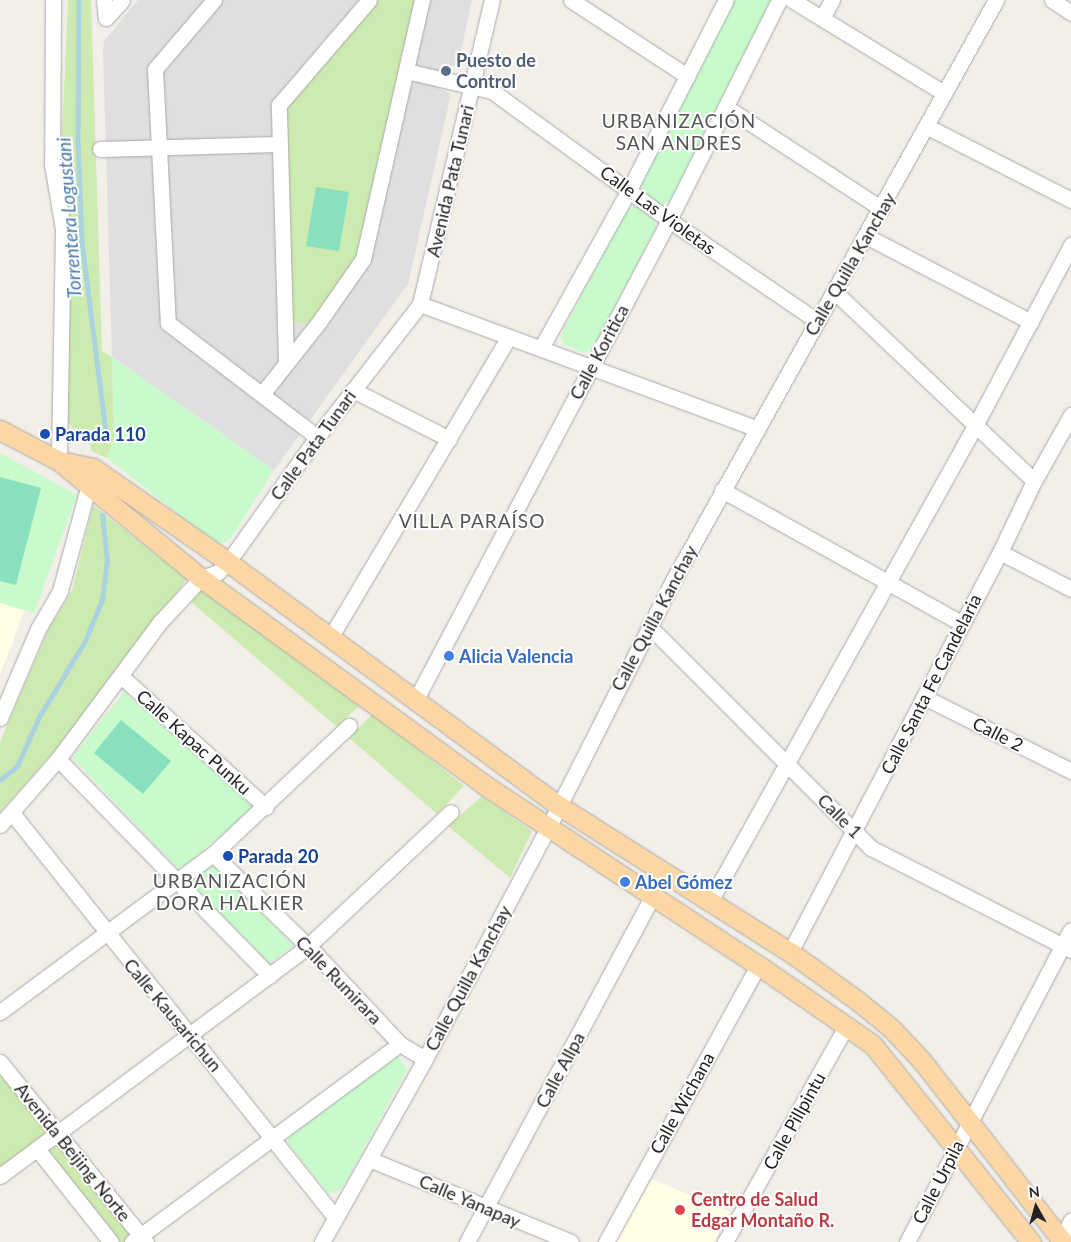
<!DOCTYPE html>
<meta charset="utf-8">
<style>
body{margin:0}
#map{position:relative;width:1071px;height:1242px;overflow:hidden;background:#f2efe9;font-family:Lato,sans-serif}
div>[style]{position:absolute}
.residential>*{inset:0;background:#e0dfdf}
.education>*{inset:0;background:#ffffe5}
.grass>*{inset:0;background:#cdebb0}
.park>*{inset:0;background:#c8facc}
.pitch>*{inset:0;background:#88e0be}
.stream>*{height:4.5px;margin:-2.25px;padding:0 2.25px;transform-origin:2.25px;border-radius:2.25px;background:#aad3df}
.roads{filter:drop-shadow(0 0 1px #a9a9a9) drop-shadow(0 0 1px #a9a9a9)}
.minor>*{height:15px;margin:-7.5px;padding:0 7.5px;transform-origin:7.5px;border-radius:7.5px;background:#fff}
.major>*{height:19px;margin:-9.5px;padding:0 9.5px;transform-origin:9.5px;border-radius:9.5px;background:#fcd6a4}
.dots>*{width:14px;height:14px;translate:-50% -50%;box-sizing:border-box;border:2px solid #fff;border-radius:50%}
span{translate:-50% -50%;white-space:nowrap;text-align:center;line-height:1.15;-webkit-text-stroke:4px #fff;paint-order:stroke}
.service-label{font-size:18px;color:#4e5e75;font-weight:700}
.left{translate:0 -50%;text-align:left}
.street-label{font-size:18px;color:#222}
.transit-label{font-size:18px;color:#164399;font-weight:700}
.shop-label{font-size:18px;color:#366cbe;font-weight:700}
.health-label{font-size:18px;color:#be3a42;font-weight:700}
.neighbourhood-label{font-size:19px;color:#555;letter-spacing:1px}
.water-label{font-size:19px;color:#4a7aab;font-style:italic}
.north{position:absolute;left:1011px;top:1182px;width:50px;height:50px;-webkit-text-stroke:4px #fff;paint-order:stroke;rotate:353deg;font-size:14px;font-weight:700;line-height:20px;text-align:center;color:#222}
.north::after{content:'';display:block;margin:auto;width:18px;height:22px;background:#222;clip-path:polygon(50% 0,100% 100%,50% 72%,0 100%)}
</style>
<div id="map">
<div class="residential">
<i style="clip-path:polygon(138px 0,472px 0,459px 60px,454px 66px,441px 64px,437px 87px,451px 94px,408px 284px,274px 470px,112px 357px,103px 51px,104px 41px)"></i>
</div>
<div class="education">
<i style="clip-path:polygon(0 603px,25px 609px,0 675px)"></i>
<i style="clip-path:polygon(652px 1179px,731px 1212px,713px 1242px,615px 1242px)"></i>
</div>
<div class="grass">
<i style="clip-path:polygon(68px 0,91px 0,102px 351px,112px 357px,114px 438px,107px 458px,91px 451px,90px 441px,77px 436px,67px 419px,70px 233px,61px 157px)"></i>
<i style="clip-path:polygon(378px 0,416px 0,358px 255px,312px 322px,296px 323px,291px 318px,284px 107px)"></i>
<i style="clip-path:polygon(93px 505px,187px 579px,54px 752px,0 812px,0 742px,50px 626px,72px 591px)"></i>
<i style="clip-path:polygon(200px 589px,359px 706px,337px 727px,191px 602px)"></i>
<i style="clip-path:polygon(373px 713px,464px 786px,437px 814px,349px 738px)"></i>
<i style="clip-path:polygon(482px 796px,532px 831px,510px 878px,448px 826px)"></i>
<i style="clip-path:polygon(0 1074px,48px 1134px,0 1168px)"></i>
<i style="clip-path:polygon(57px 1146px,136px 1242px,117px 1242px,47px 1152px)"></i>
</div>
<div class="park">
<i style="clip-path:polygon(734px 0,771px 0,671px 199px,661px 206px,643px 192px,641px 184px)"></i>
<i style="clip-path:polygon(633px 206px,639px 206px,654px 218px,656px 227px,595px 347px,584px 353px,565px 345px,561px 340px,562px 333px,625px 211px)"></i>
<i style="clip-path:polygon(112px 357px,274px 470px,231px 538px,224px 543px,214px 542px,107px 458px,114px 438px)"></i>
<i style="clip-path:polygon(0 453px,77px 495px,34px 613px,0 603px)"></i>
<i style="clip-path:polygon(124px 692px,255px 807px,179px 870px,72px 757px)"></i>
<i style="clip-path:polygon(214px 865px,293px 946px,269px 964px,191px 882px)"></i>
<i style="clip-path:polygon(398px 1056px,407px 1069px,342px 1189px,329px 1194px,287px 1142px,289px 1135px)"></i>
</div>
<div class="pitch">
<i style="clip-path:polygon(316px 187px,349px 192px,339px 251px,306px 246px)"></i>
<i style="clip-path:polygon(0 477px,41px 488px,16px 585px,0 581px)"></i>
<i style="clip-path:polygon(121px 720px,171px 761px,143px 794px,94px 753px)"></i>
</div>
<div class="stream">
<i style="left:79px;top:0;width:141px;rotate:90.4deg"></i>
<i style="left:78px;top:141px;width:101px;rotate:87.7deg"></i>
<i style="left:82px;top:242px;width:193px;rotate:82.8deg"></i>
<i style="left:0;top:780px;width:22px;rotate:-39deg"></i>
<i style="left:17px;top:766px;width:54px;rotate:-65.8deg"></i>
<i style="left:39px;top:717px;width:87px;rotate:-58.7deg"></i>
<i style="left:84px;top:643px;width:47px;rotate:-67.3deg"></i>
<i style="left:102px;top:600px;width:38px;rotate:-83deg"></i>
<i style="left:107px;top:562px;width:47px;rotate:-96.1deg"></i>
</div>
<div class="roads">
<div class="minor">
<i style="left:53px;top:0;width:164px;rotate:90.3deg"></i>
<i style="left:52px;top:164px;width:66px;rotate:80.4deg"></i>
<i style="left:63px;top:229px;width:232px;rotate:91deg"></i>
<i style="left:104px;top:0;width:18px;rotate:84deg"></i>
<i style="left:214px;top:0;width:91px;rotate:130.5deg"></i>
<i style="left:155px;top:69px;width:254px;rotate:87.1deg"></i>
<i style="left:168px;top:323px;width:188px;rotate:37.4deg"></i>
<i style="left:571px;top:0;width:139px;rotate:33.2deg"></i>
<i style="left:792px;top:0;width:178px;rotate:31.5deg"></i>
<i style="left:1052px;top:0;width:23px;rotate:34deg"></i>
<i style="left:106px;top:18px;width:24px;rotate:-48deg"></i>
<i style="left:822px;top:18px;width:21px;rotate:-61deg"></i>
<i style="left:406px;top:71px;width:88px;rotate:13.1deg"></i>
<i style="left:492px;top:91px;width:219px;rotate:36.1deg"></i>
<i style="left:669px;top:220px;width:179px;rotate:34.3deg"></i>
<i style="left:726px;top:107px;width:186px;rotate:33.2deg"></i>
<i style="left:926px;top:126px;width:163px;rotate:27deg"></i>
<i style="left:100px;top:149px;width:178px;rotate:-1.6deg"></i>
<i style="left:866px;top:236px;width:186px;rotate:27.5deg"></i>
<i style="left:835px;top:292px;width:274px;rotate:43.5deg"></i>
<i style="left:420px;top:304px;width:360px;rotate:20.3deg"></i>
<i style="left:541px;top:348px;width:181px;rotate:-60.9deg"></i>
<i style="left:629px;top:190px;width:213px;rotate:-63deg"></i>
<i style="left:286px;top:362px;width:257px;rotate:-91.6deg"></i>
<i style="left:279px;top:105px;width:138px;rotate:-49.4deg"></i>
<i style="left:353px;top:390px;width:108px;rotate:27deg"></i>
<i style="left:262px;top:394px;width:92px;rotate:-51.6deg"></i>
<i style="left:319px;top:322px;width:77px;rotate:-55.1deg"></i>
<i style="left:363px;top:259px;width:266px;rotate:-77.2deg"></i>
<i style="left:722px;top:490px;width:274px;rotate:29.1deg"></i>
<i style="left:1000px;top:552px;width:80px;rotate:27.5deg"></i>
<i style="left:649px;top:626px;width:314px;rotate:45deg"></i>
<i style="left:871px;top:848px;width:225px;rotate:27deg"></i>
<i style="left:330px;top:638px;width:350px;rotate:-59.3deg"></i>
<i style="left:122px;top:677px;width:194px;rotate:42.1deg"></i>
<i style="left:924px;top:697px;width:165px;rotate:26.7deg"></i>
<i style="left:415px;top:701px;width:544px;rotate:-62.16deg"></i>
<i style="left:669px;top:220px;width:246px;rotate:-63.4deg"></i>
<i style="left:0;top:718px;width:97px;rotate:-66.9deg"></i>
<i style="left:38px;top:629px;width:44px;rotate:-59.9deg"></i>
<i style="left:60px;top:591px;width:118px;rotate:-74.8deg"></i>
<i style="left:58px;top:759px;width:303px;rotate:45.7deg"></i>
<i style="left:12px;top:813px;width:517px;rotate:51.36deg"></i>
<i style="left:0;top:825px;width:88px;rotate:-48.7deg"></i>
<i style="left:58px;top:759px;width:172px;rotate:-53.3deg"></i>
<i style="left:161px;top:621px;width:59px;rotate:-47.1deg"></i>
<i style="left:201px;top:578px;width:18px;rotate:-19deg"></i>
<i style="left:218px;top:572px;width:14px;rotate:-45deg"></i>
<i style="left:228px;top:562px;width:153px;rotate:-54.5deg"></i>
<i style="left:317px;top:437px;width:168px;rotate:-52.2deg"></i>
<i style="left:420px;top:304px;width:312px;rotate:-76.7deg"></i>
<i style="left:213px;top:854px;width:144px;rotate:44.2deg"></i>
<i style="left:316px;top:954px;width:123px;rotate:47deg"></i>
<i style="left:400px;top:1044px;width:29px;rotate:31deg"></i>
<i style="left:709px;top:903px;width:548px;rotate:-60.86deg"></i>
<i style="left:976px;top:424px;width:203px;rotate:-62deg"></i>
<i style="left:790px;top:952px;width:452px;rotate:-62.3deg"></i>
<i style="left:1000px;top:552px;width:79px;rotate:-64.4deg"></i>
<i style="left:1034px;top:481px;width:76px;rotate:-60.7deg"></i>
<i style="left:0;top:1012px;width:265px;rotate:-36.6deg"></i>
<i style="left:213px;top:854px;width:187px;rotate:-43.3deg"></i>
<i style="left:0;top:1062px;width:232px;rotate:51deg"></i>
<i style="left:38px;top:1150px;width:117px;rotate:51.6deg"></i>
<i style="left:369px;top:1159px;width:218px;rotate:22.3deg"></i>
<i style="left:0;top:1176px;width:383px;rotate:-36.7deg"></i>
<i style="left:307px;top:947px;width:197px;rotate:-43.2deg"></i>
<i style="left:1061px;top:1240px;width:22px;rotate:-63deg"></i>
<i style="left:132px;top:1242px;width:333px;rotate:-36.5deg"></i>
<i style="left:322px;top:1242px;width:210px;rotate:-60.6deg"></i>
<i style="left:425px;top:1059px;width:262px;rotate:-62deg"></i>
<i style="left:548px;top:828px;width:271px;rotate:-63.2deg"></i>
<i style="left:670px;top:586px;width:671px;rotate:-60.91deg"></i>
<i style="left:467px;top:1242px;width:391px;rotate:-61.8deg"></i>
<i style="left:606px;top:1242px;width:316px;rotate:-61.2deg"></i>
<i style="left:725px;top:1242px;width:249px;rotate:-60.7deg"></i>
<i style="left:907px;top:1242px;width:352px;rotate:-62.3deg"></i>
</div>
<div class="major">
<i style="left:0;top:430px;width:67px;rotate:27.7deg"></i>
<i style="left:59px;top:461px;width:184px;rotate:39.5deg"></i>
<i style="left:201px;top:578px;width:349px;rotate:36.1deg"></i>
<i style="left:483px;top:784px;width:329px;rotate:33.4deg"></i>
<i style="left:758px;top:965px;width:140px;rotate:34.8deg"></i>
<i style="left:873px;top:1045px;width:253px;rotate:51.3deg"></i>
<i style="left:60px;top:461px;width:34px;rotate:12deg"></i>
<i style="left:93px;top:468px;width:165px;rotate:34.8deg"></i>
<i style="left:228px;top:562px;width:410px;rotate:36.4deg"></i>
<i style="left:558px;top:805px;width:275px;rotate:32.4deg"></i>
<i style="left:790px;top:952px;width:84px;rotate:35.8deg"></i>
<i style="left:858px;top:1001px;width:43px;rotate:39.3deg"></i>
<i style="left:891px;top:1028px;width:45px;rotate:46.8deg"></i>
<i style="left:922px;top:1061px;width:229px;rotate:52.1deg"></i>
</div>
</div>
<div class="dots">
<i style="left:446px;top:71px;background:#5c6f8a"></i>
<i style="left:45px;top:434px;background:#1a4fb4"></i>
<i style="left:449px;top:656px;background:#3f7fe0"></i>
<i style="left:228px;top:856px;background:#1a4fb4"></i>
<i style="left:625px;top:882px;background:#3f7fe0"></i>
<i style="left:680px;top:1210px;background:#e0444e"></i>
</div>
<div class="service-label">
<span class="left" style="left:456px;top:71px">Puesto de<br>Control</span>
</div>
<div class="street-label">
<span style="left:450px;top:181px;rotate:-77deg">Avenida Pata Tunari</span>
<span style="left:658px;top:210px;rotate:36deg">Calle Las Violetas</span>
<span style="left:850px;top:264px;rotate:-60deg">Calle Quilla Kanchay</span>
<span style="left:599px;top:352px;rotate:-62deg">Calle Koritica</span>
<span style="left:313px;top:445px;rotate:-54deg">Calle Pata Tunari</span>
<span style="left:654px;top:618px;rotate:-62deg">Calle Quilla Kanchay</span>
<span style="left:931px;top:684px;rotate:-63deg">Calle Santa Fe Candelaria</span>
<span style="left:998px;top:734px;rotate:27deg">Calle 2</span>
<span style="left:194px;top:742px;rotate:42deg">Calle Kapac Punku</span>
<span style="left:840px;top:816px;rotate:45deg">Calle 1</span>
<span style="left:468px;top:978px;rotate:-62deg">Calle Quilla Kanchay</span>
<span style="left:339px;top:980px;rotate:46deg">Calle Rumirara</span>
<span style="left:173px;top:1015px;rotate:50deg">Calle Kausarichun</span>
<span style="left:560px;top:1070px;rotate:-62deg">Calle Allpa</span>
<span style="left:682px;top:1103px;rotate:-61deg">Calle Wichana</span>
<span style="left:794px;top:1121px;rotate:-61deg">Calle Pillpintu</span>
<span style="left:73px;top:1152px;rotate:51deg">Avenida Beijing Norte</span>
<span style="left:938px;top:1182px;rotate:-63deg">Calle Urpila</span>
<span style="left:470px;top:1201px;rotate:23deg">Calle Yanapay</span>
</div>
<div class="transit-label">
<span class="left" style="left:55px;top:434px">Parada 110</span>
<span class="left" style="left:238px;top:856px">Parada 20</span>
</div>
<div class="shop-label">
<span class="left" style="left:459px;top:656px">Alicia Valencia</span>
<span class="left" style="left:635px;top:882px">Abel Gómez</span>
</div>
<div class="health-label">
<span class="left" style="left:691px;top:1210px">Centro de Salud<br>Edgar Montaño R.</span>
</div>
<div class="neighbourhood-label">
<span style="left:679px;top:132px">URBANIZACIÓN<br>SAN ANDRES</span>
<span style="left:472px;top:521px">VILLA PARAÍSO</span>
<span style="left:230px;top:892px">URBANIZACIÓN<br>DORA HALKIER</span>
</div>
<div class="water-label">
<span style="left:69px;top:218px;rotate:-94deg">Torrentera Logustani</span>
</div>
<div class="north">N</div>
</div>
